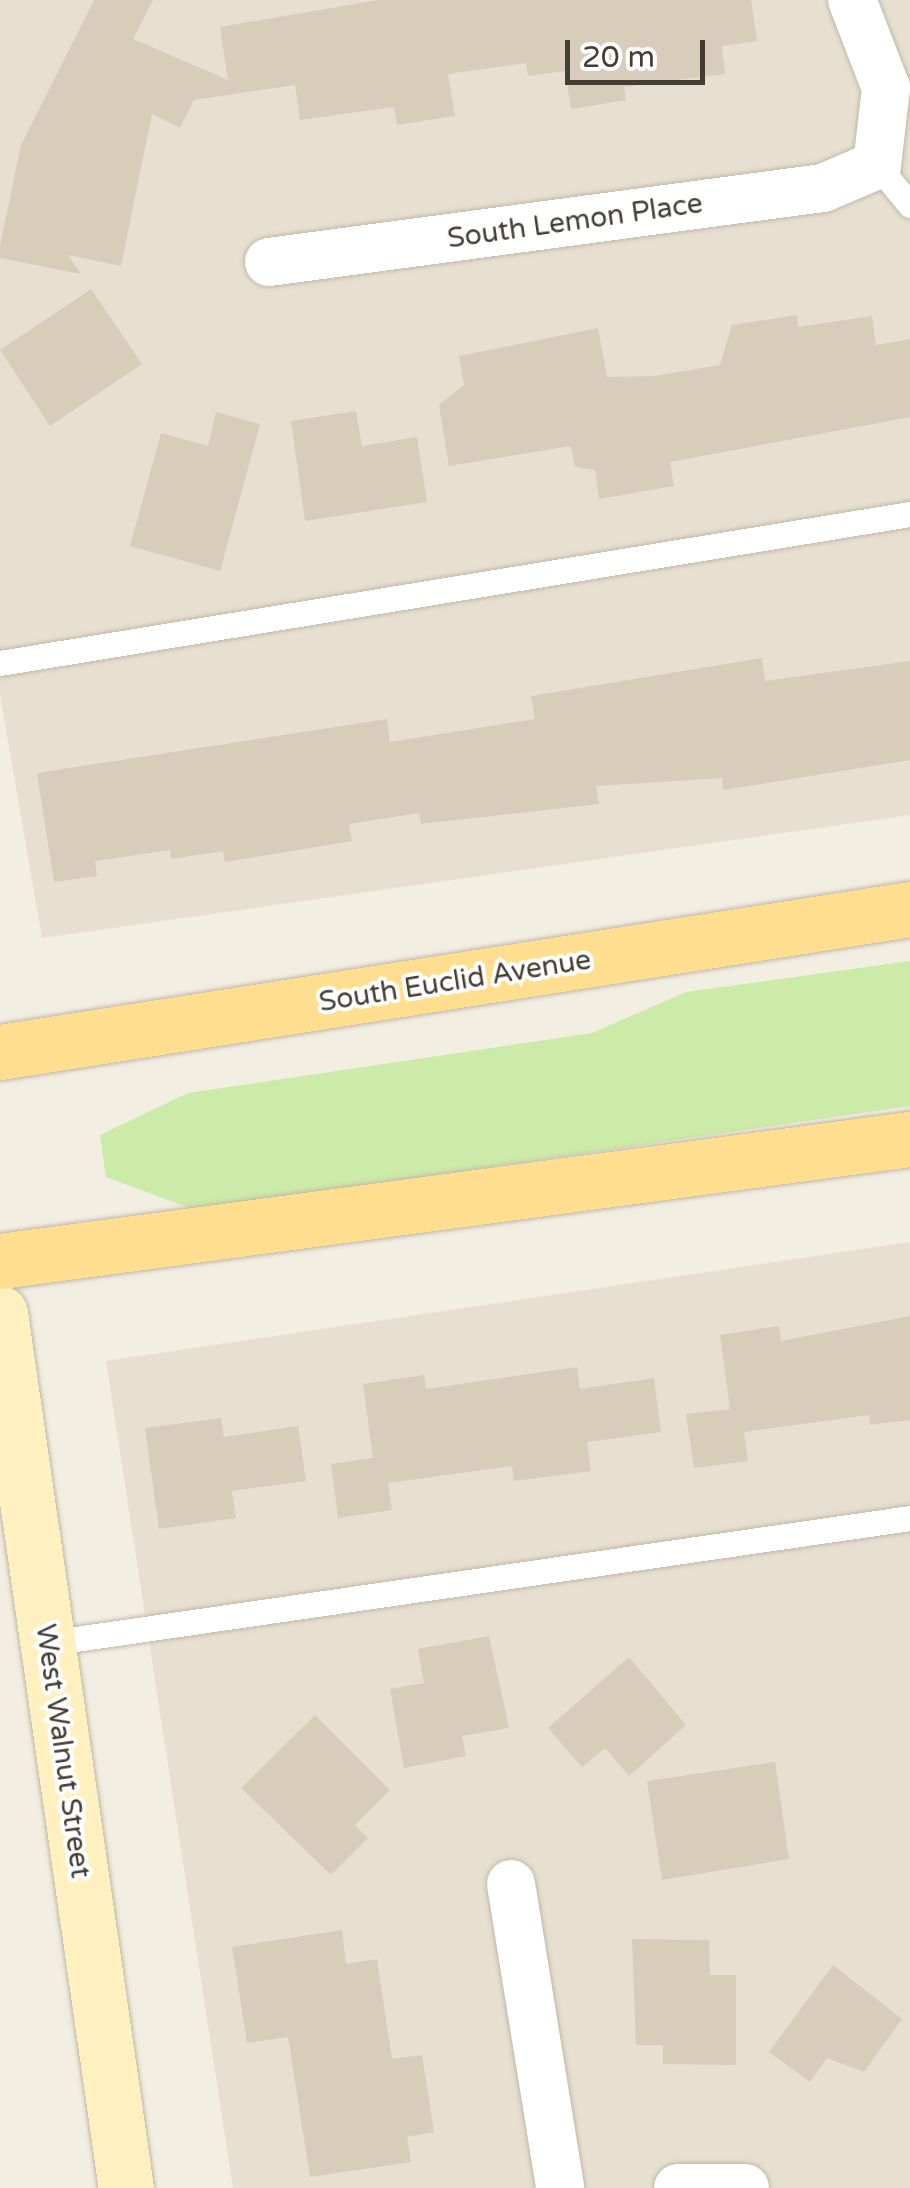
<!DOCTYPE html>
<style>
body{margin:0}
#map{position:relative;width:910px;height:2188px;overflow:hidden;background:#f2eee2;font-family:"Varela Round",sans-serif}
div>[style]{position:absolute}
.residential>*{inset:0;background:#e7e0d0}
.green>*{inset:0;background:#cceaa8}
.building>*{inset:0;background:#d8ccba}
.roads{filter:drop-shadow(0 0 2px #c1b8a8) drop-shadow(0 0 2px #c1b8a8)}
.lane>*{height:25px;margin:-12.5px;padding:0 12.5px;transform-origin:12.5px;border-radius:12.5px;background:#fff}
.street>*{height:48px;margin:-24px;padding:0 24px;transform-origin:24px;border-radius:24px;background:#fff}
.secondary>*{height:55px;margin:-27.5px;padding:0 27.5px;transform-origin:27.5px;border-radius:27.5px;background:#fff0c0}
.primary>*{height:55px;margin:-27.5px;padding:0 27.5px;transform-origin:27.5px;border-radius:27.5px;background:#ffdf8f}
span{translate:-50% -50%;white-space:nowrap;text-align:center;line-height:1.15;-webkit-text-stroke:8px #fff;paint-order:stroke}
.street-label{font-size:28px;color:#443d33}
.scale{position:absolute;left:565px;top:40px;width:140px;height:45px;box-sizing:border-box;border:5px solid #443d33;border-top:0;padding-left:12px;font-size:30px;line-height:35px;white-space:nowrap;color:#443d33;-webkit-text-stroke:8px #fff;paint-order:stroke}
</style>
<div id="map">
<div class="residential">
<i style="clip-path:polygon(0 0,910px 0,910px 815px,42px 938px,0 695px)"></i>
<i style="clip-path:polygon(910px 1242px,910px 2188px,233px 2188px,106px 1361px)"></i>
</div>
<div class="green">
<i style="clip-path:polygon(910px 961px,910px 1106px,195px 1210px,106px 1177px,100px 1135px,188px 1093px,592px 1033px,686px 992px)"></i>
</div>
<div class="building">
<i style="clip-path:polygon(94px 0,153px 0,133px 39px,228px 80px,220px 27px,378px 0,751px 0,757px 41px,722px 46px,725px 74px,624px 87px,626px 100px,571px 109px,565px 71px,528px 76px,526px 63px,448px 74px,455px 116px,397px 125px,394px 107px,300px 120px,295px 85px,194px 100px,180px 128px,152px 114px,121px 266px,68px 255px,81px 274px,0 258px,0 246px,21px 145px)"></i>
<i style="clip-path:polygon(91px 289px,142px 364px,50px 426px,0 350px)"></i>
<i style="clip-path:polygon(797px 315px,798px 327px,872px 316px,876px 345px,910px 339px,910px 417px,670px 462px,674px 486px,599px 499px,595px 470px,575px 467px,571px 446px,449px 466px,439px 405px,464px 385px,459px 356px,598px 328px,607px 377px,655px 376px,720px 365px,732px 325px)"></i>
<i style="clip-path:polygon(356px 411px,362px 446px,417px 437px,427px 502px,305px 521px,291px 421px)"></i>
<i style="clip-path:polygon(216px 412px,260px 424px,220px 571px,130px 546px,161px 433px,208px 446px)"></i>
<i style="clip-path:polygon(762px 658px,765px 681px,910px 661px,910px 760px,723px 790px,722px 778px,596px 786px,599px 804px,421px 824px,419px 813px,349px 824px,352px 841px,225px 862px,223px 851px,171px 859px,170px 850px,95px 861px,97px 876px,54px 882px,37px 773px,387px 719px,390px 742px,535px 719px,531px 696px)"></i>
<i style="clip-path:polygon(910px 1316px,910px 1420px,870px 1425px,869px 1415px,744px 1432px,748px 1461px,694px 1468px,686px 1414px,730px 1409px,720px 1335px,779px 1326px,781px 1341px)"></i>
<i style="clip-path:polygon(577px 1367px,580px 1389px,654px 1378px,661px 1432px,587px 1442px,591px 1471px,514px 1481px,512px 1466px,388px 1483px,392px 1510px,338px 1518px,331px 1464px,373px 1458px,363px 1384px,424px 1375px,426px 1389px)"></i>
<i style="clip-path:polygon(221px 1418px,224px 1437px,298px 1426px,306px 1481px,232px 1491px,236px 1518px,159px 1529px,145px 1428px)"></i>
<i style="clip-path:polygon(489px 1636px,509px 1728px,462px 1736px,466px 1756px,404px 1768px,390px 1689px,424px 1683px,418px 1649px)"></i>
<i style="clip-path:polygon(629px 1657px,686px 1725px,629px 1776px,605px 1748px,582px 1767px,548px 1728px)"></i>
<i style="clip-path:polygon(315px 1715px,390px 1790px,355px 1825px,368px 1838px,331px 1875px,241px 1788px)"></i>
<i style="clip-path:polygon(775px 1762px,789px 1859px,662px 1880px,647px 1781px)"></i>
<i style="clip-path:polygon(342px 1930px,346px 1964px,377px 1959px,392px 2059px,422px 2055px,434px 2132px,407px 2137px,411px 2162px,310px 2177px,288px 2037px,247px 2043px,232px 1947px)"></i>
<i style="clip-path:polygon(632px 1939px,709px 1940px,710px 1975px,736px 1975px,736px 2065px,663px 2064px,663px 2045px,636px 2045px)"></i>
<i style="clip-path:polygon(833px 1965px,902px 2019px,864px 2072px,827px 2058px,810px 2082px,769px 2052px)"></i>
</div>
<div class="roads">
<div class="lane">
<i style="left:877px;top:165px;width:52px;rotate:50.5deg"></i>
<i style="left:0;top:663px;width:922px;rotate:-9.3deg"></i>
<i style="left:48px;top:1643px;width:871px;rotate:-8.25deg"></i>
</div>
<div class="street">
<i style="left:269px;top:262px;width:559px;rotate:-7.61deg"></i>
<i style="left:823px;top:188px;width:59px;rotate:-23.1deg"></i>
<i style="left:877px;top:165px;width:78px;rotate:-83.3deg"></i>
<i style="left:886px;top:88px;width:94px;rotate:-111.1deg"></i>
<i style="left:511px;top:1884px;width:308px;rotate:80.8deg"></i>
<i style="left:678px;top:2188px;width:67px"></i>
</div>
<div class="secondary">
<i style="left:0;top:1313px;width:884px;rotate:81.81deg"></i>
</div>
<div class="primary">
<i style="left:0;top:1052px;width:921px;rotate:-8.93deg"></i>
<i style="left:0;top:1261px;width:918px;rotate:-7.64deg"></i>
</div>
</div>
<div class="street-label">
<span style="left:575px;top:221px;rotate:-8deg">South Lemon Place</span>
<span style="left:455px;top:981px;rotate:-9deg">South Euclid Avenue</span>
<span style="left:63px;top:1751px;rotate:82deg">West Walnut Street</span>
</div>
<div class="scale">20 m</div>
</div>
